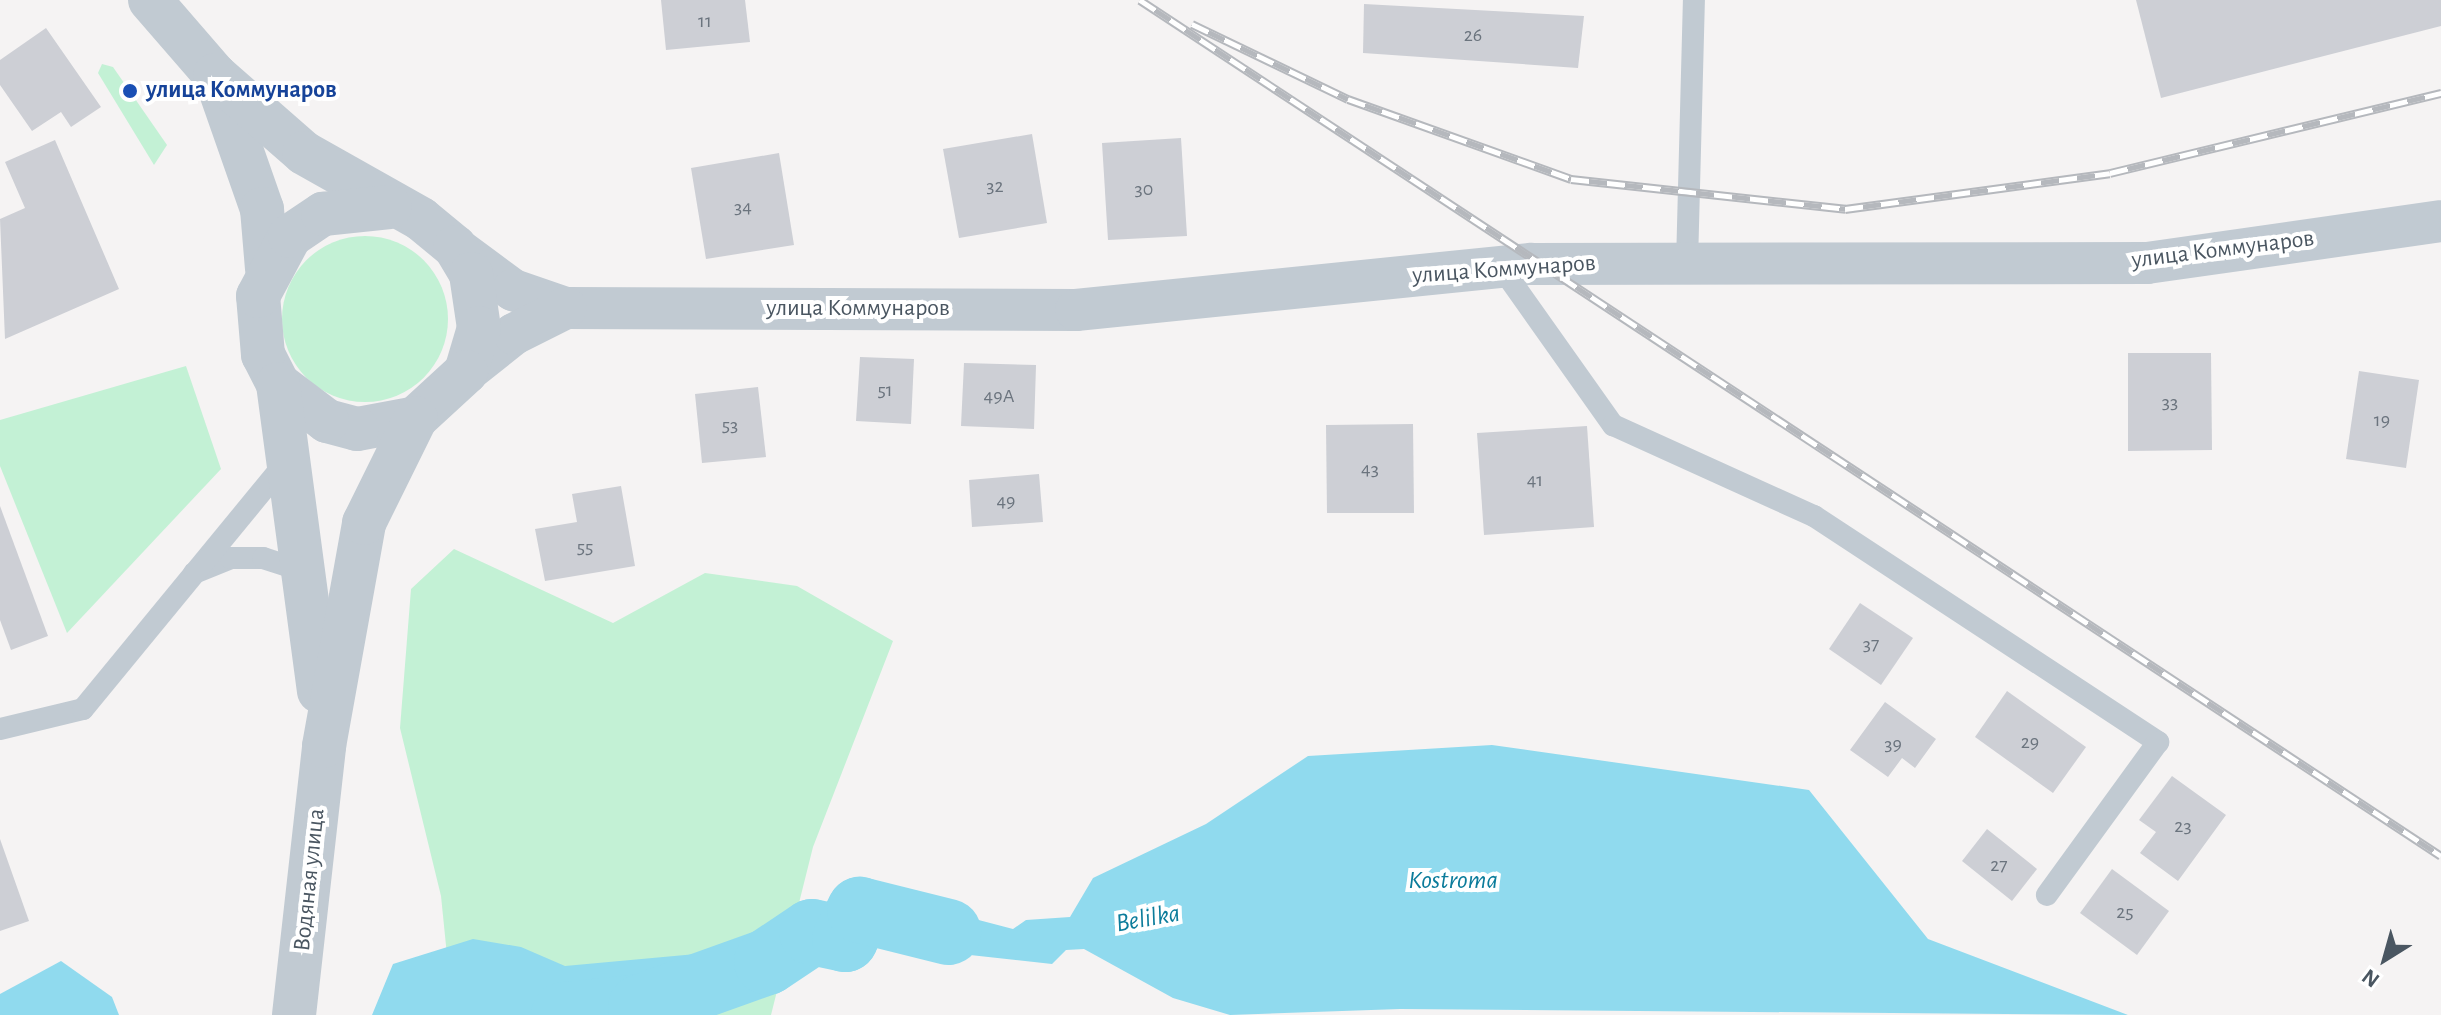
<!DOCTYPE html>
<meta charset="utf-8">
<style>
body{margin:0}
#map{position:relative;width:2441px;height:1015px;overflow:hidden;background:#f5f3f3;font-family:"Alegreya Sans",sans-serif}
div>[style]{position:absolute}
.green>*{inset:0;background:#c3f1d5}
.round{border-radius:50%}
.water>*{inset:0;background:#90daee}
.river>*{height:66px;margin:-33px;padding:0 33px;transform-origin:33px;border-radius:33px;background:#90daee}
.building>*{inset:0;background:#cdcfd5}
.service>*{height:22px;margin:-11px;padding:0 11px;transform-origin:11px;border-radius:11px;background:#c1cad2}
.minor>*{height:42px;margin:-21px;padding:0 21px;transform-origin:21px;border-radius:21px;background:#c1cad2}
.tertiary>*{height:44px;margin:-22px;padding:0 22px;transform-origin:22px;border-radius:22px;background:#c1cad2}
.rail>*{height:9px;margin-top:-4.5px;transform-origin:0;background:repeating-linear-gradient(90deg,#fff 0 18px,#b5b8bd 0 36px);box-sizing:border-box;border-block:2px solid #b5b8bd}
.dots>*{width:22px;height:22px;translate:-50% -50%;box-sizing:border-box;border:4px solid #fff;border-radius:50%}
span{translate:-50% -50%;white-space:nowrap;text-align:center;line-height:1.15;-webkit-text-stroke:8px #fff;paint-order:stroke}
.number-label{font-size:20px;color:#6b747e}
.number-label span{-webkit-text-stroke-width:0}
.transit-label{font-size:24px;color:#164399;font-weight:700}
.left{translate:0 -50%;text-align:left}
.street-label{font-size:24px;color:#4a5661}
.water-label{font-size:26px;color:#0c7c9b;font-style:italic}
.north{position:absolute;left:2345px;top:919px;width:80px;height:80px;-webkit-text-stroke:6px #fff;paint-order:stroke;rotate:217deg;font-size:22px;font-weight:700;line-height:32px;text-align:center;color:#4a5661}
.north::after{content:'';display:block;margin:auto;width:28px;height:36px;background:#4a5661;clip-path:polygon(50% 0,100% 100%,50% 72%,0 100%)}
</style>
<div id="map">
<div class="green">
<i style="clip-path:polygon(102px 64px,113px 67px,167px 145px,154px 165px,98px 73px)"></i>
<i class="round" style="left:282px;top:236px;width:166px;height:166px"></i>
<i style="clip-path:polygon(186px 366px,221px 469px,67px 633px,0 466px,0 420px)"></i>
<i style="clip-path:polygon(454px 549px,613px 623px,705px 573px,797px 586px,893px 641px,813px 847px,771px 1015px,453px 1015px,441px 896px,400px 728px,411px 589px)"></i>
</div>
<div class="water">
<i style="clip-path:polygon(1492px 745px,1809px 790px,1928px 939px,2128px 1015px,1400px 1009px,1230px 1015px,1173px 998px,1084px 949px,1066px 950px,1052px 964px,961px 954px,921px 943px,860px 910px,887px 896px,1013px 929px,1026px 920px,1070px 917px,1093px 878px,1206px 824px,1308px 756px)"></i>
<i style="clip-path:polygon(473px 939px,521px 947px,565px 966px,696px 954px,767px 962px,696px 1015px,372px 1015px,393px 964px)"></i>
<i style="clip-path:polygon(61px 961px,112px 997px,119px 1015px,0 1015px,0 994px)"></i>
</div>
<div class="river">
<i style="left:564px;top:1015px;width:77px;rotate:-5.9deg"></i>
<i style="left:641px;top:1007px;width:134px;rotate:-19.7deg"></i>
<i style="left:767px;top:962px;width:54px;rotate:-33.7deg"></i>
<i style="left:812px;top:932px;width:34px;rotate:12deg"></i>
<i style="left:845px;top:939px;width:33px;rotate:-63deg"></i>
<i style="left:860px;top:910px;width:91px;rotate:14deg"></i>
</div>
<div class="building">
<i style="clip-path:polygon(661px 0,745px 0,750px 42px,666px 50px)"></i>
<i style="clip-path:polygon(2136px 0,2441px 0,2441px 26px,2161px 98px)"></i>
<i style="clip-path:polygon(1364px 4px,1584px 16px,1578px 68px,1363px 53px)"></i>
<i style="clip-path:polygon(46px 28px,101px 107px,71px 127px,61px 112px,32px 131px,0 85px,0 60px)"></i>
<i style="clip-path:polygon(1032px 134px,1047px 223px,959px 238px,943px 149px)"></i>
<i style="clip-path:polygon(1181px 138px,1187px 236px,1108px 240px,1102px 143px)"></i>
<i style="clip-path:polygon(55px 140px,119px 289px,5px 339px,0 219px,25px 208px,5px 162px)"></i>
<i style="clip-path:polygon(779px 153px,794px 245px,706px 259px,691px 168px)"></i>
<i style="clip-path:polygon(2128px 353px,2211px 353px,2212px 450px,2128px 451px)"></i>
<i style="clip-path:polygon(860px 357px,914px 359px,911px 424px,856px 421px)"></i>
<i style="clip-path:polygon(964px 363px,1036px 365px,1034px 429px,961px 426px)"></i>
<i style="clip-path:polygon(2359px 371px,2419px 380px,2406px 468px,2346px 459px)"></i>
<i style="clip-path:polygon(758px 387px,766px 457px,702px 463px,695px 394px)"></i>
<i style="clip-path:polygon(1413px 424px,1414px 513px,1327px 513px,1326px 425px)"></i>
<i style="clip-path:polygon(1587px 426px,1594px 527px,1484px 535px,1477px 433px)"></i>
<i style="clip-path:polygon(1039px 474px,1043px 522px,972px 527px,969px 480px)"></i>
<i style="clip-path:polygon(621px 486px,635px 566px,545px 581px,535px 529px,577px 522px,572px 494px)"></i>
<i style="clip-path:polygon(0 506px,48px 636px,11px 650px,0 620px)"></i>
<i style="clip-path:polygon(1860px 603px,1913px 638px,1881px 685px,1829px 649px)"></i>
<i style="clip-path:polygon(2007px 691px,2086px 747px,2053px 793px,1975px 737px)"></i>
<i style="clip-path:polygon(1885px 702px,1936px 739px,1915px 768px,1902px 758px,1888px 777px,1850px 750px)"></i>
<i style="clip-path:polygon(2172px 776px,2226px 815px,2178px 881px,2140px 853px,2156px 832px,2139px 820px)"></i>
<i style="clip-path:polygon(1987px 829px,2037px 869px,2012px 901px,1962px 861px)"></i>
<i style="clip-path:polygon(0 839px,29px 921px,0 931px)"></i>
<i style="clip-path:polygon(2112px 869px,2169px 911px,2137px 955px,2080px 913px)"></i>
</div>
<div class="service">
<i style="left:1687px;top:264px;width:264px;rotate:-88.5deg"></i>
<i style="left:1501px;top:267px;width:194px;rotate:54.7deg"></i>
<i style="left:1613px;top:425px;width:221px;rotate:24.4deg"></i>
<i style="left:1814px;top:516px;width:412px;rotate:33.3deg"></i>
<i style="left:2158px;top:742px;width:189px;rotate:126deg"></i>
<i style="left:194px;top:573px;width:40px;rotate:-22deg"></i>
<i style="left:231px;top:558px;width:32px"></i>
<i style="left:263px;top:558px;width:45px;rotate:18deg"></i>
<i style="left:0;top:729px;width:85px;rotate:-13.5deg"></i>
<i style="left:83px;top:709px;width:321px;rotate:-50.6deg"></i>
</div>
<div class="minor">
<i style="left:455px;top:247px;width:72px;rotate:36.6deg"></i>
<i style="left:513px;top:290px;width:56px;rotate:18.8deg"></i>
<i style="left:566px;top:308px;width:510px;rotate:0.22deg"></i>
<i style="left:1076px;top:310px;width:458px;rotate:-5.8deg"></i>
<i style="left:1532px;top:264px;width:615px;rotate:-0.09deg"></i>
<i style="left:2147px;top:263px;width:297px;rotate:-8.1deg"></i>
<i style="left:466px;top:372px;width:61px;rotate:-38.4deg"></i>
<i style="left:514px;top:334px;width:58px;rotate:-26.6deg"></i>
</div>
<div class="tertiary">
<i style="left:150px;top:0;width:99px;rotate:49.1deg"></i>
<i style="left:215px;top:75px;width:142px;rotate:70.7deg"></i>
<i style="left:262px;top:209px;width:60px;rotate:85.2deg"></i>
<i style="left:215px;top:75px;width:118px;rotate:41.2deg"></i>
<i style="left:304px;top:153px;width:134px;rotate:29.4deg"></i>
<i style="left:421px;top:219px;width:44px;rotate:39.5deg"></i>
<i style="left:455px;top:247px;width:31px;rotate:59deg"></i>
<i style="left:471px;top:274px;width:55px;rotate:81.6deg"></i>
<i style="left:479px;top:328px;width:46px;rotate:106.5deg"></i>
<i style="left:466px;top:372px;width:68px;rotate:137.4deg"></i>
<i style="left:416px;top:418px;width:60px;rotate:169.4deg"></i>
<i style="left:357px;top:429px;width:31px;rotate:-165deg"></i>
<i style="left:327px;top:421px;width:61px;rotate:-142.9deg"></i>
<i style="left:278px;top:384px;width:33px;rotate:-117deg"></i>
<i style="left:263px;top:355px;width:59px;rotate:-94.8deg"></i>
<i style="left:258px;top:296px;width:68px;rotate:-61.9deg"></i>
<i style="left:290px;top:236px;width:40px;rotate:-34deg"></i>
<i style="left:323px;top:214px;width:67px;rotate:-6deg"></i>
<i style="left:278px;top:384px;width:310px;rotate:82.4deg"></i>
<i style="left:294px;top:1015px;width:271px;rotate:-83.6deg"></i>
<i style="left:324px;top:746px;width:227px;rotate:-79.8deg"></i>
<i style="left:364px;top:523px;width:117px;rotate:-63.7deg"></i>
</div>
<div class="rail">
<i style="left:1140px;top:0;width:1557px;rotate:33.34deg"></i>
<i style="left:1192px;top:24px;width:173px;rotate:25.7deg"></i>
<i style="left:1348px;top:99px;width:237px;rotate:19.7deg"></i>
<i style="left:1571px;top:179px;width:276px;rotate:6.2deg"></i>
<i style="left:1845px;top:209px;width:267px;rotate:-7.7deg"></i>
<i style="left:2110px;top:173px;width:341px;rotate:-13.6deg"></i>
</div>
<div class="dots">
<i style="left:130px;top:91px;background:#1a4fb4"></i>
</div>
<div class="number-label">
<span style="left:705px;top:21px">11</span>
<span style="left:1473px;top:35px">26</span>
<span style="left:995px;top:186px">32</span>
<span style="left:1144px;top:189px">30</span>
<span style="left:743px;top:207px">34</span>
<span style="left:885px;top:390px">51</span>
<span style="left:999px;top:396px">49А</span>
<span style="left:2170px;top:402px">33</span>
<span style="left:2382px;top:420px">19</span>
<span style="left:730px;top:425px">53</span>
<span style="left:1370px;top:469px">43</span>
<span style="left:1535px;top:480px">41</span>
<span style="left:1006px;top:501px">49</span>
<span style="left:585px;top:547px">55</span>
<span style="left:1871px;top:644px">37</span>
<span style="left:2030px;top:742px">29</span>
<span style="left:1893px;top:744px">39</span>
<span style="left:2183px;top:826px">23</span>
<span style="left:1999px;top:865px">27</span>
<span style="left:2125px;top:912px">25</span>
</div>
<div class="transit-label">
<span class="left" style="left:146px;top:91px">улица Коммунаров</span>
</div>
<div class="street-label">
<span style="left:2223px;top:250px;rotate:-7deg">улица Коммунаров</span>
<span style="left:1504px;top:270px;rotate:-4deg">улица Коммунаров</span>
<span style="left:858px;top:309px">улица Коммунаров</span>
<span style="left:310px;top:880px;rotate:-84deg">Водяная улица</span>
</div>
<div class="water-label">
<span style="left:1453px;top:881px">Kostroma</span>
<span style="left:1148px;top:919px;rotate:-10deg">Belilka</span>
</div>
<div class="north">N</div>
</div>
